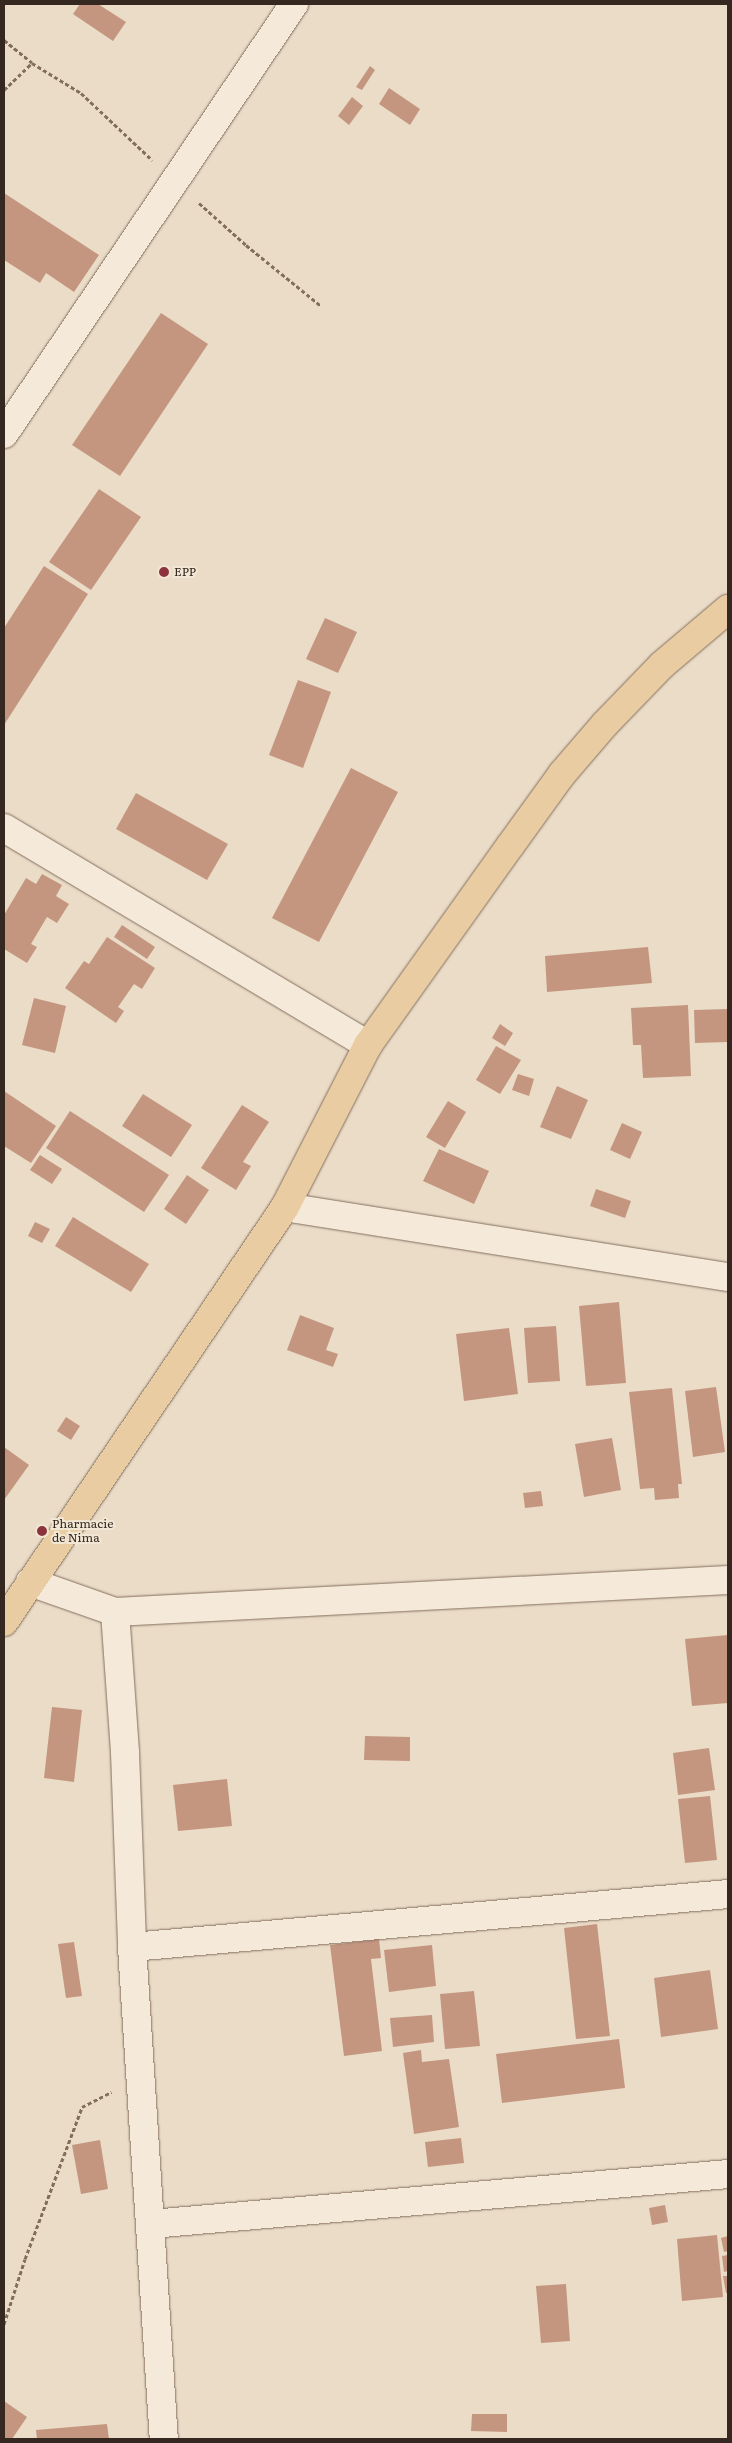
<!DOCTYPE html>
<style>
body{margin:0}
#map{position:relative;width:732px;height:2443px;overflow:hidden;background:#eadcc7;font-family:Literata,serif}
div>[style]{position:absolute}
.building>*{inset:0;background:#c49680}
.path>*{height:3px;margin-top:-1.5px;transform-origin:0;background:repeating-linear-gradient(90deg,#836e5e 0 4px,transparent 0 6.5px)}
.roads{filter:drop-shadow(0 0 1px #836e5e) drop-shadow(0 0 1px #836e5e)}
.street>*{height:28px;margin:-14px;padding:0 14px;transform-origin:14px;border-radius:14px;background:#f5ead9}
.primary>*{height:28px;margin:-14px;padding:0 14px;transform-origin:14px;border-radius:14px;background:#e9cca2}
.dots>*{width:14px;height:14px;translate:-50% -50%;box-sizing:border-box;border:2px solid #f2e7d5;border-radius:50%}
span{translate:-50% -50%;white-space:nowrap;text-align:center;line-height:1.15;-webkit-text-stroke:4px #f2e7d5;paint-order:stroke}
.poi-label{font-size:12px;color:#352820}
.left{translate:0 -50%;text-align:left}
.frame{position:absolute;inset:0;border:5px solid #352820;pointer-events:none}
</style>
<div id="map">
<div class="building">
<i style="clip-path:polygon(80px 4px,98px 4px,126px 22px,113px 41px,73px 14px)"></i>
<i style="clip-path:polygon(370px 66px,375px 70px,362px 90px,356px 87px)"></i>
<i style="clip-path:polygon(389px 88px,420px 109px,410px 125px,379px 104px)"></i>
<i style="clip-path:polygon(352px 97px,363px 106px,349px 125px,338px 116px)"></i>
<i style="clip-path:polygon(4px 193px,99px 255px,74px 292px,46px 273px,40px 283px,4px 260px)"></i>
<i style="clip-path:polygon(161px 313px,208px 344px,120px 476px,72px 445px)"></i>
<i style="clip-path:polygon(99px 489px,141px 517px,91px 590px,49px 562px)"></i>
<i style="clip-path:polygon(44px 566px,88px 594px,4px 725px,4px 628px)"></i>
<i style="clip-path:polygon(325px 618px,357px 632px,338px 673px,306px 659px)"></i>
<i style="clip-path:polygon(298px 680px,331px 692px,303px 768px,269px 755px)"></i>
<i style="clip-path:polygon(351px 768px,398px 792px,319px 942px,272px 918px)"></i>
<i style="clip-path:polygon(136px 793px,228px 844px,207px 880px,116px 829px)"></i>
<i style="clip-path:polygon(42px 874px,62px 885px,56px 896px,69px 904px,57px 923px,47px 917px,31px 944px,37px 947px,27px 963px,4px 949px,4px 915px,26px 878px,36px 884px)"></i>
<i style="clip-path:polygon(122px 925px,155px 947px,147px 959px,114px 937px)"></i>
<i style="clip-path:polygon(107px 937px,155px 968px,142px 989px,134px 984px,118px 1007px,124px 1011px,116px 1023px,65px 988px,84px 961px,89px 964px)"></i>
<i style="clip-path:polygon(648px 947px,652px 983px,547px 992px,545px 956px)"></i>
<i style="clip-path:polygon(34px 998px,66px 1006px,55px 1053px,22px 1045px)"></i>
<i style="clip-path:polygon(688px 1005px,691px 1076px,643px 1078px,641px 1045px,633px 1045px,631px 1008px)"></i>
<i style="clip-path:polygon(728px 1009px,728px 1042px,695px 1043px,694px 1010px)"></i>
<i style="clip-path:polygon(500px 1024px,513px 1033px,505px 1046px,492px 1038px)"></i>
<i style="clip-path:polygon(496px 1046px,521px 1060px,500px 1094px,476px 1080px)"></i>
<i style="clip-path:polygon(518px 1074px,534px 1079px,529px 1096px,512px 1090px)"></i>
<i style="clip-path:polygon(557px 1086px,588px 1100px,571px 1139px,540px 1127px)"></i>
<i style="clip-path:polygon(4px 1091px,56px 1126px,31px 1163px,4px 1146px)"></i>
<i style="clip-path:polygon(143px 1094px,192px 1125px,171px 1157px,122px 1126px)"></i>
<i style="clip-path:polygon(448px 1101px,466px 1112px,445px 1148px,426px 1137px)"></i>
<i style="clip-path:polygon(242px 1105px,269px 1122px,243px 1162px,251px 1166px,236px 1190px,201px 1168px)"></i>
<i style="clip-path:polygon(70px 1111px,169px 1175px,144px 1212px,46px 1148px)"></i>
<i style="clip-path:polygon(622px 1123px,642px 1132px,630px 1159px,610px 1150px)"></i>
<i style="clip-path:polygon(439px 1149px,489px 1171px,474px 1204px,423px 1181px)"></i>
<i style="clip-path:polygon(40px 1155px,62px 1169px,52px 1184px,30px 1170px)"></i>
<i style="clip-path:polygon(187px 1175px,209px 1190px,186px 1224px,164px 1209px)"></i>
<i style="clip-path:polygon(596px 1189px,631px 1201px,625px 1218px,590px 1206px)"></i>
<i style="clip-path:polygon(73px 1217px,149px 1264px,131px 1292px,55px 1246px)"></i>
<i style="clip-path:polygon(35px 1222px,50px 1229px,42px 1243px,28px 1236px)"></i>
<i style="clip-path:polygon(619px 1302px,626px 1383px,586px 1386px,579px 1306px)"></i>
<i style="clip-path:polygon(300px 1315px,334px 1328px,326px 1350px,338px 1354px,333px 1367px,287px 1350px)"></i>
<i style="clip-path:polygon(556px 1326px,560px 1381px,528px 1383px,524px 1328px)"></i>
<i style="clip-path:polygon(509px 1328px,518px 1394px,464px 1401px,456px 1334px)"></i>
<i style="clip-path:polygon(716px 1387px,725px 1452px,693px 1457px,685px 1391px)"></i>
<i style="clip-path:polygon(672px 1388px,682px 1484px,678px 1484px,679px 1498px,655px 1500px,654px 1488px,640px 1489px,629px 1392px)"></i>
<i style="clip-path:polygon(66px 1417px,80px 1426px,71px 1440px,57px 1431px)"></i>
<i style="clip-path:polygon(612px 1438px,621px 1490px,584px 1497px,575px 1444px)"></i>
<i style="clip-path:polygon(4px 1447px,29px 1465px,4px 1500px)"></i>
<i style="clip-path:polygon(541px 1491px,543px 1506px,525px 1508px,523px 1493px)"></i>
<i style="clip-path:polygon(728px 1635px,728px 1703px,692px 1706px,685px 1639px)"></i>
<i style="clip-path:polygon(52px 1707px,82px 1710px,74px 1782px,44px 1778px)"></i>
<i style="clip-path:polygon(365px 1736px,410px 1737px,410px 1761px,364px 1760px)"></i>
<i style="clip-path:polygon(709px 1748px,715px 1790px,678px 1795px,673px 1753px)"></i>
<i style="clip-path:polygon(227px 1779px,232px 1826px,178px 1831px,173px 1785px)"></i>
<i style="clip-path:polygon(710px 1796px,717px 1860px,685px 1863px,678px 1799px)"></i>
<i style="clip-path:polygon(597px 1924px,610px 2036px,576px 2039px,564px 1928px)"></i>
<i style="clip-path:polygon(379px 1939px,381px 1958px,371px 1959px,382px 2051px,344px 2056px,330px 1945px)"></i>
<i style="clip-path:polygon(74px 1942px,82px 1996px,66px 1998px,58px 1944px)"></i>
<i style="clip-path:polygon(432px 1945px,436px 1986px,389px 1992px,384px 1950px)"></i>
<i style="clip-path:polygon(710px 1970px,718px 2029px,661px 2037px,654px 1978px)"></i>
<i style="clip-path:polygon(474px 1991px,480px 2046px,445px 2049px,440px 1994px)"></i>
<i style="clip-path:polygon(432px 2015px,434px 2042px,393px 2047px,390px 2018px)"></i>
<i style="clip-path:polygon(619px 2039px,625px 2088px,502px 2103px,496px 2054px)"></i>
<i style="clip-path:polygon(421px 2050px,422px 2062px,449px 2059px,459px 2127px,414px 2134px,403px 2053px)"></i>
<i style="clip-path:polygon(461px 2138px,464px 2163px,428px 2167px,425px 2142px)"></i>
<i style="clip-path:polygon(100px 2140px,108px 2189px,81px 2194px,72px 2145px)"></i>
<i style="clip-path:polygon(665px 2205px,668px 2222px,652px 2225px,649px 2208px)"></i>
<i style="clip-path:polygon(717px 2235px,723px 2297px,682px 2301px,677px 2239px)"></i>
<i style="clip-path:polygon(728px 2236px,728px 2251px,724px 2252px,721px 2238px)"></i>
<i style="clip-path:polygon(728px 2255px,728px 2271px,724px 2272px,722px 2256px)"></i>
<i style="clip-path:polygon(723px 2276px,728px 2276px,728px 2293px,726px 2293px)"></i>
<i style="clip-path:polygon(566px 2284px,570px 2341px,541px 2343px,536px 2286px)"></i>
<i style="clip-path:polygon(4px 2401px,27px 2417px,12px 2439px,4px 2439px)"></i>
<i style="clip-path:polygon(472px 2414px,507px 2414px,507px 2432px,471px 2431px)"></i>
<i style="clip-path:polygon(107px 2424px,109px 2439px,37px 2439px,36px 2430px)"></i>
</div>
<div class="path">
<i style="left:4px;top:40px;width:36px;rotate:39deg"></i>
<i style="left:32px;top:63px;width:57px;rotate:31.5deg"></i>
<i style="left:81px;top:93px;width:98px;rotate:43.3deg"></i>
<i style="left:4px;top:90px;width:39px;rotate:-44deg"></i>
<i style="left:199px;top:203px;width:63px;rotate:41.8deg"></i>
<i style="left:246px;top:245px;width:97px;rotate:39.1deg"></i>
<i style="left:4px;top:2324px;width:68px;rotate:-72.1deg"></i>
<i style="left:25px;top:2259px;width:162px;rotate:-69.4deg"></i>
<i style="left:82px;top:2107px;width:33px;rotate:-27deg"></i>
</div>
<div class="roads">
<div class="street">
<i style="left:4px;top:434px;width:519px;rotate:-56deg"></i>
<i style="left:4px;top:828px;width:424px;rotate:30.8deg"></i>
<i style="left:285px;top:1207px;width:448px;rotate:9deg"></i>
<i style="left:30px;top:1582px;width:90px;rotate:19.4deg"></i>
<i style="left:115px;top:1612px;width:614px;rotate:-2.99deg"></i>
<i style="left:115px;top:1612px;width:140px;rotate:85.9deg"></i>
<i style="left:125px;top:1752px;width:195px;rotate:87.9deg"></i>
<i style="left:132px;top:1947px;width:493px;rotate:86.3deg"></i>
<i style="left:132px;top:1947px;width:598px;rotate:-5.08deg"></i>
<i style="left:151px;top:2224px;width:579px;rotate:-4.95deg"></i>
</div>
<div class="primary">
<i style="left:4px;top:1622px;width:501px;rotate:-55.9deg"></i>
<i style="left:285px;top:1207px;width:182px;rotate:-62.9deg"></i>
<i style="left:368px;top:1045px;width:244px;rotate:-54.5deg"></i>
<i style="left:510px;top:846px;width:89px;rotate:-54.2deg"></i>
<i style="left:562px;top:774px;width:66px;rotate:-49.3deg"></i>
<i style="left:605px;top:724px;width:82px;rotate:-46deg"></i>
<i style="left:662px;top:665px;width:87px;rotate:-40.3deg"></i>
</div>
</div>
<div class="dots">
<i style="left:164px;top:572px;background:#8c343d"></i>
<i style="left:42px;top:1531px;background:#8c343d"></i>
</div>
<div class="poi-label">
<span class="left" style="left:174px;top:572px">EPP</span>
<span class="left" style="left:52px;top:1531px">Pharmacie<br>de Nima</span>
</div>
<div class="frame"></div>
</div>
